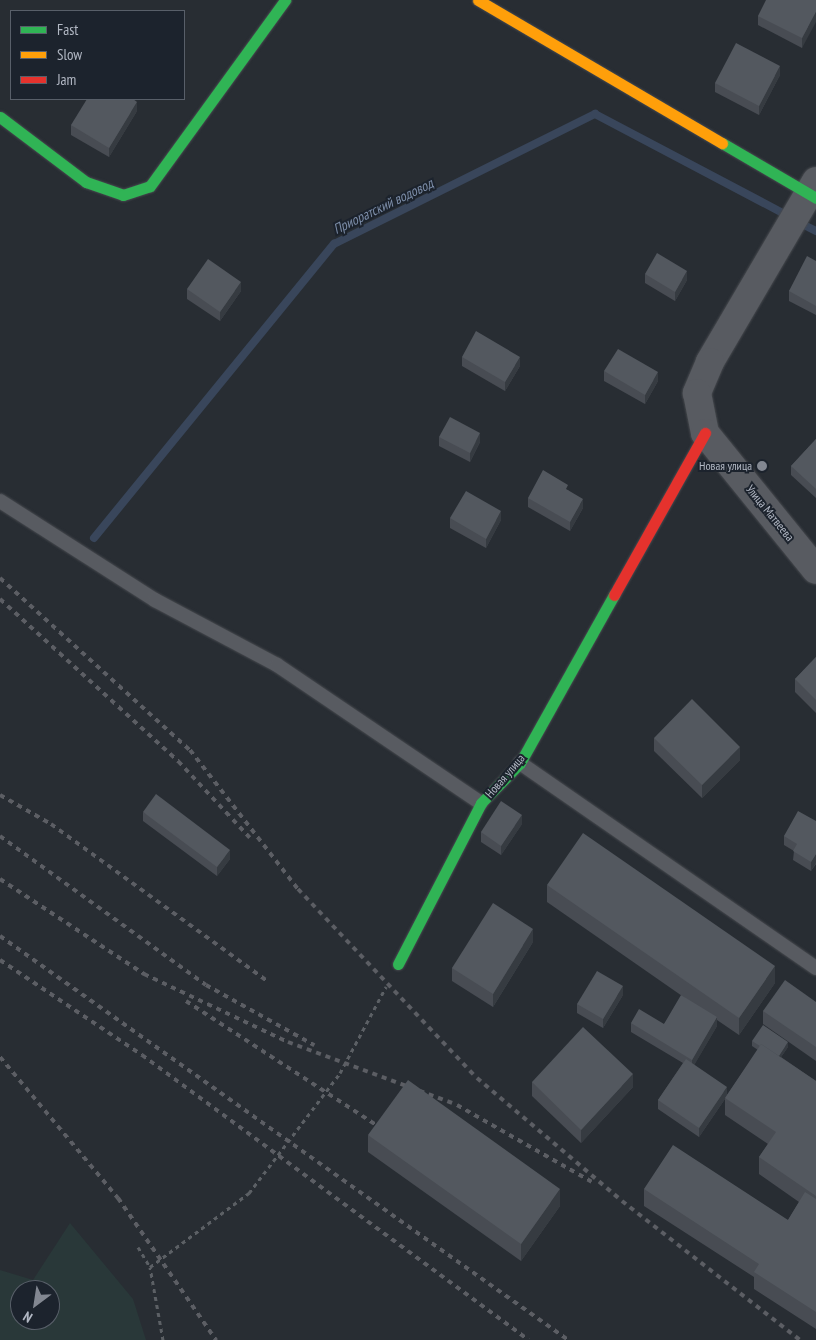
<!DOCTYPE html>
<meta charset="utf-8">
<style>
body{margin:0}
#map{position:relative;width:816px;height:1340px;overflow:hidden;background:#282d33;font-family:"PT Sans Narrow",sans-serif}
div>[style]{position:absolute}
.green>*{inset:0;background:#293839}
.stream>*{height:8px;margin:-4px;padding:0 4px;transform-origin:4px;border-radius:4px;background:#39465b}
.path>*{height:3px;margin-top:-1.5px;transform-origin:0;background:repeating-linear-gradient(90deg,#5c6065 0 4px,transparent 0 8px)}
.roads{filter:drop-shadow(0 0 1px #46494e) drop-shadow(0 0 1px #46494e)}
.lane>*{height:14px;margin:-7px;padding:0 7px;transform-origin:7px;border-radius:7px;background:#585b61}
.street>*{height:28px;margin:-14px;padding:0 14px;transform-origin:14px;border-radius:14px;background:#585b61}
.fast>*{height:11px;margin:-5.5px;padding:0 5.5px;transform-origin:5.5px;border-radius:5.5px;background:#30b455}
.slow>*{height:11px;margin:-5.5px;padding:0 5.5px;transform-origin:5.5px;border-radius:5.5px;background:#ff9f0a}
.jam>*{height:11px;margin:-5.5px;padding:0 5.5px;transform-origin:5.5px;border-radius:5.5px;background:#e5322d}
.rail>*{height:4px;margin-top:-2px;transform-origin:0;background:repeating-linear-gradient(90deg,#5c5e64 0 5px,transparent 0 10px)}
.wall>*{inset:0;background:#484c53}
.shaded-wall>*{inset:0;background:#363b41}
.building>*{inset:0;background:#53585f}
.dots>*{width:14px;height:14px;translate:-50% -50%;box-sizing:border-box;border:2px solid #1c232d;border-radius:50%}
span{translate:-50% -50%;white-space:nowrap;text-align:center;line-height:1.15;-webkit-text-stroke:4px #1c232d;paint-order:stroke}
.poi-label{font-size:12px;color:#b2b8c4}
.right{translate:-100% -50%;text-align:right}
.street-label{font-size:12px;color:#b2b8c4}
.water-label{font-size:14px;color:#7d8ea9;font-style:italic}
.legend{position:absolute;left:10px;top:10px;width:175px;height:90px;box-sizing:border-box;background:#1c232d;border:1px solid #585f69;margin:0;padding:6px 9px;list-style:none;font-size:15px;color:#b2b8c4}
.legend li{display:flex;align-items:center;gap:10px;height:25px}
.legend b{width:25px;border:1px solid #585f69}
.north{position:absolute;left:10px;top:1280px;width:50px;height:50px;box-sizing:border-box;background:#1c232d;border:1px solid #585f69;border-radius:50%;rotate:211deg;font-size:14px;font-weight:700;line-height:20px;text-align:center;color:#b2b8c4}
.north::after{content:'';display:block;margin:auto;width:18px;height:22px;background:#828791;clip-path:polygon(50% 0,100% 100%,50% 72%,0 100%)}
</style>
<div id="map">
<div class="green">
<i style="clip-path:polygon(evenodd,70px 1223px,133px 1299px,146px 1340px,0 1340px,0 1270px,33px 1280px,70px 1223px,20px 1290px,50px 1290px,50px 1320px,20px 1320px,20px 1290px)"></i>
</div>
<div class="stream">
<i style="left:806px;top:226px;width:11px;rotate:27deg"></i>
<i style="left:94px;top:538px;width:380px;rotate:-50.8deg"></i>
<i style="left:334px;top:244px;width:292px;rotate:-26.5deg"></i>
<i style="left:595px;top:114px;width:210px;rotate:27.8deg"></i>
</div>
<div class="path">
<i style="left:138px;top:1247px;width:23px;rotate:59deg"></i>
<i style="left:163px;top:1340px;width:74px;rotate:-100.1deg"></i>
<i style="left:150px;top:1267px;width:124px;rotate:-36.8deg"></i>
<i style="left:249px;top:1193px;width:151px;rotate:-52.8deg"></i>
<i style="left:340px;top:1073px;width:98px;rotate:-61.9deg"></i>
</div>
<div class="roads">
<div class="lane">
<i style="left:0;top:501px;width:184px;rotate:32.6deg"></i>
<i style="left:155px;top:600px;width:138px;rotate:28deg"></i>
<i style="left:277px;top:665px;width:246px;rotate:34.1deg"></i>
<i style="left:520px;top:763px;width:360px;rotate:34.7deg"></i>
</div>
<div class="street">
<i style="left:816px;top:181px;width:210px;rotate:120.4deg"></i>
<i style="left:710px;top:362px;width:34px;rotate:113deg"></i>
<i style="left:697px;top:393px;width:41px;rotate:78.7deg"></i>
<i style="left:705px;top:433px;width:176px;rotate:51deg"></i>
</div>
<div class="fast">
<i style="left:0;top:117px;width:108px;rotate:37.1deg"></i>
<i style="left:86px;top:182px;width:39px;rotate:19deg"></i>
<i style="left:123px;top:195px;width:28px;rotate:-18deg"></i>
<i style="left:150px;top:186px;width:230px;rotate:-54deg"></i>
<i style="left:722px;top:143px;width:109px;rotate:30.3deg"></i>
<i style="left:398px;top:964px;width:181px;rotate:-62.7deg"></i>
<i style="left:481px;top:803px;width:56px;rotate:-45.7deg"></i>
<i style="left:520px;top:763px;width:193px;rotate:-60.8deg"></i>
</div>
<div class="slow">
<i style="left:478px;top:0;width:283px;rotate:30.4deg"></i>
</div>
<div class="jam">
<i style="left:614px;top:595px;width:186px;rotate:-60.7deg"></i>
</div>
</div>
<div class="rail">
<i style="left:0;top:578px;width:256px;rotate:42.2deg"></i>
<i style="left:190px;top:750px;width:176px;rotate:52.2deg"></i>
<i style="left:298px;top:889px;width:260px;rotate:46.6deg"></i>
<i style="left:477px;top:1078px;width:190px;rotate:40.3deg"></i>
<i style="left:622px;top:1201px;width:226px;rotate:38deg"></i>
<i style="left:0;top:599px;width:241px;rotate:42.3deg"></i>
<i style="left:178px;top:761px;width:105px;rotate:46.9deg"></i>
<i style="left:0;top:795px;width:59px;rotate:29.6deg"></i>
<i style="left:51px;top:824px;width:267px;rotate:36deg"></i>
<i style="left:0;top:836px;width:254px;rotate:35.9deg"></i>
<i style="left:206px;top:985px;width:124px;rotate:29.1deg"></i>
<i style="left:0;top:879px;width:173px;rotate:33.4deg"></i>
<i style="left:144px;top:974px;width:159px;rotate:25.3deg"></i>
<i style="left:288px;top:1042px;width:180px;rotate:20.4deg"></i>
<i style="left:457px;top:1105px;width:155px;rotate:29.7deg"></i>
<i style="left:0;top:936px;width:697px;rotate:35.42deg"></i>
<i style="left:0;top:960px;width:171px;rotate:33.8deg"></i>
<i style="left:142px;top:1055px;width:480px;rotate:36.4deg"></i>
<i style="left:186px;top:1001px;width:236px;rotate:33.1deg"></i>
<i style="left:0;top:1057px;width:184px;rotate:50.1deg"></i>
<i style="left:118px;top:1198px;width:173px;rotate:55.4deg"></i>
</div>
<div class="wall">
<i style="clip-path:polygon(816px 0,802px 48px,758px 25px,758px 16px)"></i>
<i style="clip-path:polygon(780px 75px,759px 115px,715px 92px,715px 83px)"></i>
<i style="clip-path:polygon(137px 111px,109px 157px,71px 135px,71px 125px)"></i>
<i style="clip-path:polygon(816px 261px,816px 315px,789px 301px,789px 291px)"></i>
<i style="clip-path:polygon(645px 274px,687px 280px,675px 301px,645px 283px)"></i>
<i style="clip-path:polygon(187px 289px,241px 291px,220px 321px,187px 299px)"></i>
<i style="clip-path:polygon(462px 357px,520px 366px,505px 391px,462px 366px)"></i>
<i style="clip-path:polygon(604px 371px,658px 381px,645px 404px,604px 381px)"></i>
<i style="clip-path:polygon(439px 437px,480px 442px,470px 462px,439px 446px)"></i>
<i style="clip-path:polygon(816px 439px,816px 498px,791px 475px,791px 466px)"></i>
<i style="clip-path:polygon(568px 490px,583px 508px,570px 531px,528px 507px,528px 498px)"></i>
<i style="clip-path:polygon(450px 518px,501px 520px,486px 548px,450px 528px)"></i>
<i style="clip-path:polygon(816px 657px,816px 713px,795px 692px,795px 679px)"></i>
<i style="clip-path:polygon(654px 738px,740px 760px,702px 798px,654px 751px)"></i>
<i style="clip-path:polygon(143px 812px,230px 859px,217px 876px,143px 821px)"></i>
<i style="clip-path:polygon(816px 821px,816px 864px,811px 871px,793px 860px,794px 851px,784px 845px,784px 836px)"></i>
<i style="clip-path:polygon(522px 824px,501px 855px,481px 842px,481px 832px)"></i>
<i style="clip-path:polygon(547px 885px,775px 983px,739px 1035px,717px 1020px,717px 1026px,694px 1065px,727px 1095px,758px 1050px,752px 1046px,752px 1041px,788px 1047px,781px 1057px,816px 1081px,816px 1329px,754px 1289px,754px 1277px,644px 1206px,644px 1189px,788px 1220px,799px 1202px,759px 1174px,759px 1157px,768px 1144px,725px 1115px,725px 1099px,699px 1137px,658px 1109px,658px 1100px,683px 1063px,631px 1032px,631px 1023px,664px 1024px,685px 998px,547px 902px)"></i>
<i style="clip-path:polygon(533px 942px,493px 1007px,452px 981px,452px 968px)"></i>
<i style="clip-path:polygon(623px 995px,603px 1028px,577px 1013px,577px 1004px)"></i>
<i style="clip-path:polygon(816px 1002px,816px 1061px,763px 1024px,763px 1011px)"></i>
<i style="clip-path:polygon(532px 1082px,633px 1087px,581px 1143px,532px 1096px)"></i>
<i style="clip-path:polygon(368px 1135px,560px 1206px,521px 1261px,368px 1152px)"></i>
</div>
<div class="shaded-wall">
<i style="clip-path:polygon(816px 12px,816px 22px,802px 48px,802px 38px)"></i>
<i style="clip-path:polygon(780px 66px,780px 75px,759px 115px,759px 106px)"></i>
<i style="clip-path:polygon(137px 102px,137px 111px,109px 157px,109px 148px)"></i>
<i style="clip-path:polygon(687px 271px,687px 280px,675px 301px,675px 292px)"></i>
<i style="clip-path:polygon(241px 282px,241px 291px,220px 321px,220px 312px)"></i>
<i style="clip-path:polygon(520px 357px,520px 366px,505px 391px,505px 382px)"></i>
<i style="clip-path:polygon(658px 372px,658px 381px,645px 404px,645px 395px)"></i>
<i style="clip-path:polygon(480px 433px,480px 442px,470px 462px,470px 453px)"></i>
<i style="clip-path:polygon(583px 499px,583px 508px,570px 531px,570px 522px)"></i>
<i style="clip-path:polygon(501px 511px,501px 520px,486px 548px,486px 539px)"></i>
<i style="clip-path:polygon(740px 747px,740px 760px,702px 798px,702px 785px)"></i>
<i style="clip-path:polygon(522px 815px,522px 824px,501px 855px,501px 846px)"></i>
<i style="clip-path:polygon(230px 850px,230px 859px,217px 876px,217px 867px)"></i>
<i style="clip-path:polygon(816px 854px,816px 863px,811px 871px,811px 862px)"></i>
<i style="clip-path:polygon(533px 929px,533px 942px,493px 1007px,493px 994px)"></i>
<i style="clip-path:polygon(775px 966px,775px 983px,739px 1035px,739px 1018px)"></i>
<i style="clip-path:polygon(623px 986px,623px 995px,603px 1028px,603px 1019px)"></i>
<i style="clip-path:polygon(717px 1017px,717px 1026px,692px 1069px,692px 1060px)"></i>
<i style="clip-path:polygon(788px 1042px,788px 1047px,777px 1063px,777px 1058px)"></i>
<i style="clip-path:polygon(633px 1074px,633px 1087px,581px 1143px,581px 1130px)"></i>
<i style="clip-path:polygon(727px 1087px,727px 1096px,699px 1137px,699px 1128px)"></i>
<i style="clip-path:polygon(560px 1189px,560px 1206px,521px 1261px,521px 1244px)"></i>
</div>
<div class="building">
<i style="clip-path:polygon(766px 0,816px 0,816px 12px,802px 38px,758px 16px)"></i>
<i style="clip-path:polygon(736px 43px,780px 66px,759px 106px,715px 83px)"></i>
<i style="clip-path:polygon(87px 99px,133px 99px,137px 102px,109px 148px,71px 125px)"></i>
<i style="clip-path:polygon(657px 253px,687px 271px,675px 292px,645px 274px)"></i>
<i style="clip-path:polygon(807px 256px,816px 261px,816px 306px,789px 291px)"></i>
<i style="clip-path:polygon(208px 259px,241px 282px,220px 312px,187px 289px)"></i>
<i style="clip-path:polygon(476px 331px,520px 357px,505px 382px,462px 357px)"></i>
<i style="clip-path:polygon(618px 349px,658px 372px,645px 395px,604px 371px)"></i>
<i style="clip-path:polygon(450px 417px,480px 433px,470px 453px,439px 437px)"></i>
<i style="clip-path:polygon(816px 439px,816px 489px,791px 466px)"></i>
<i style="clip-path:polygon(543px 470px,568px 485px,566px 489px,583px 499px,570px 522px,528px 498px)"></i>
<i style="clip-path:polygon(466px 491px,501px 511px,486px 539px,450px 518px)"></i>
<i style="clip-path:polygon(816px 657px,816px 700px,795px 679px)"></i>
<i style="clip-path:polygon(692px 699px,740px 747px,702px 785px,654px 738px)"></i>
<i style="clip-path:polygon(156px 794px,230px 850px,217px 867px,143px 812px)"></i>
<i style="clip-path:polygon(501px 801px,522px 815px,501px 846px,481px 832px)"></i>
<i style="clip-path:polygon(798px 811px,816px 821px,816px 854px,811px 862px,793px 851px,797px 844px,784px 836px)"></i>
<i style="clip-path:polygon(583px 833px,775px 966px,739px 1018px,547px 885px)"></i>
<i style="clip-path:polygon(493px 903px,533px 929px,493px 994px,452px 968px)"></i>
<i style="clip-path:polygon(597px 971px,623px 986px,603px 1019px,577px 1004px)"></i>
<i style="clip-path:polygon(785px 980px,816px 1002px,816px 1047px,763px 1011px)"></i>
<i style="clip-path:polygon(681px 995px,717px 1017px,692px 1060px,631px 1023px,639px 1009px,664px 1024px)"></i>
<i style="clip-path:polygon(763px 1025px,788px 1042px,779px 1056px,761px 1044px,760px 1046px,752px 1041px)"></i>
<i style="clip-path:polygon(583px 1027px,633px 1074px,581px 1130px,532px 1082px)"></i>
<i style="clip-path:polygon(761px 1044px,816px 1081px,816px 1196px,759px 1157px,776px 1132px,725px 1098px)"></i>
<i style="clip-path:polygon(686px 1059px,727px 1087px,699px 1128px,658px 1100px)"></i>
<i style="clip-path:polygon(408px 1080px,560px 1189px,521px 1244px,368px 1135px)"></i>
<i style="clip-path:polygon(673px 1145px,788px 1220px,805px 1192px,816px 1199px,816px 1312px,754px 1272px,759px 1264px,644px 1189px)"></i>
</div>
<div class="dots">
<i style="left:762px;top:466px;background:#828791"></i>
</div>
<div class="poi-label">
<span class="right" style="left:752px;top:466px">Новая улица</span>
</div>
<div class="street-label">
<span style="left:770px;top:513px;rotate:51deg">Улица Матвеева</span>
<span style="left:505px;top:776px;rotate:-49deg">Новая улица</span>
</div>
<div class="water-label">
<span style="left:383px;top:206px;rotate:-26deg">Приоратский водовод</span>
</div>
<ul class="legend">
<li><b style="height:6px;background:#30b455"></b>Fast</li>
<li><b style="height:6px;background:#ff9f0a"></b>Slow</li>
<li><b style="height:6px;background:#e5322d"></b>Jam</li>
</ul>
<div class="north">N</div>
</div>
